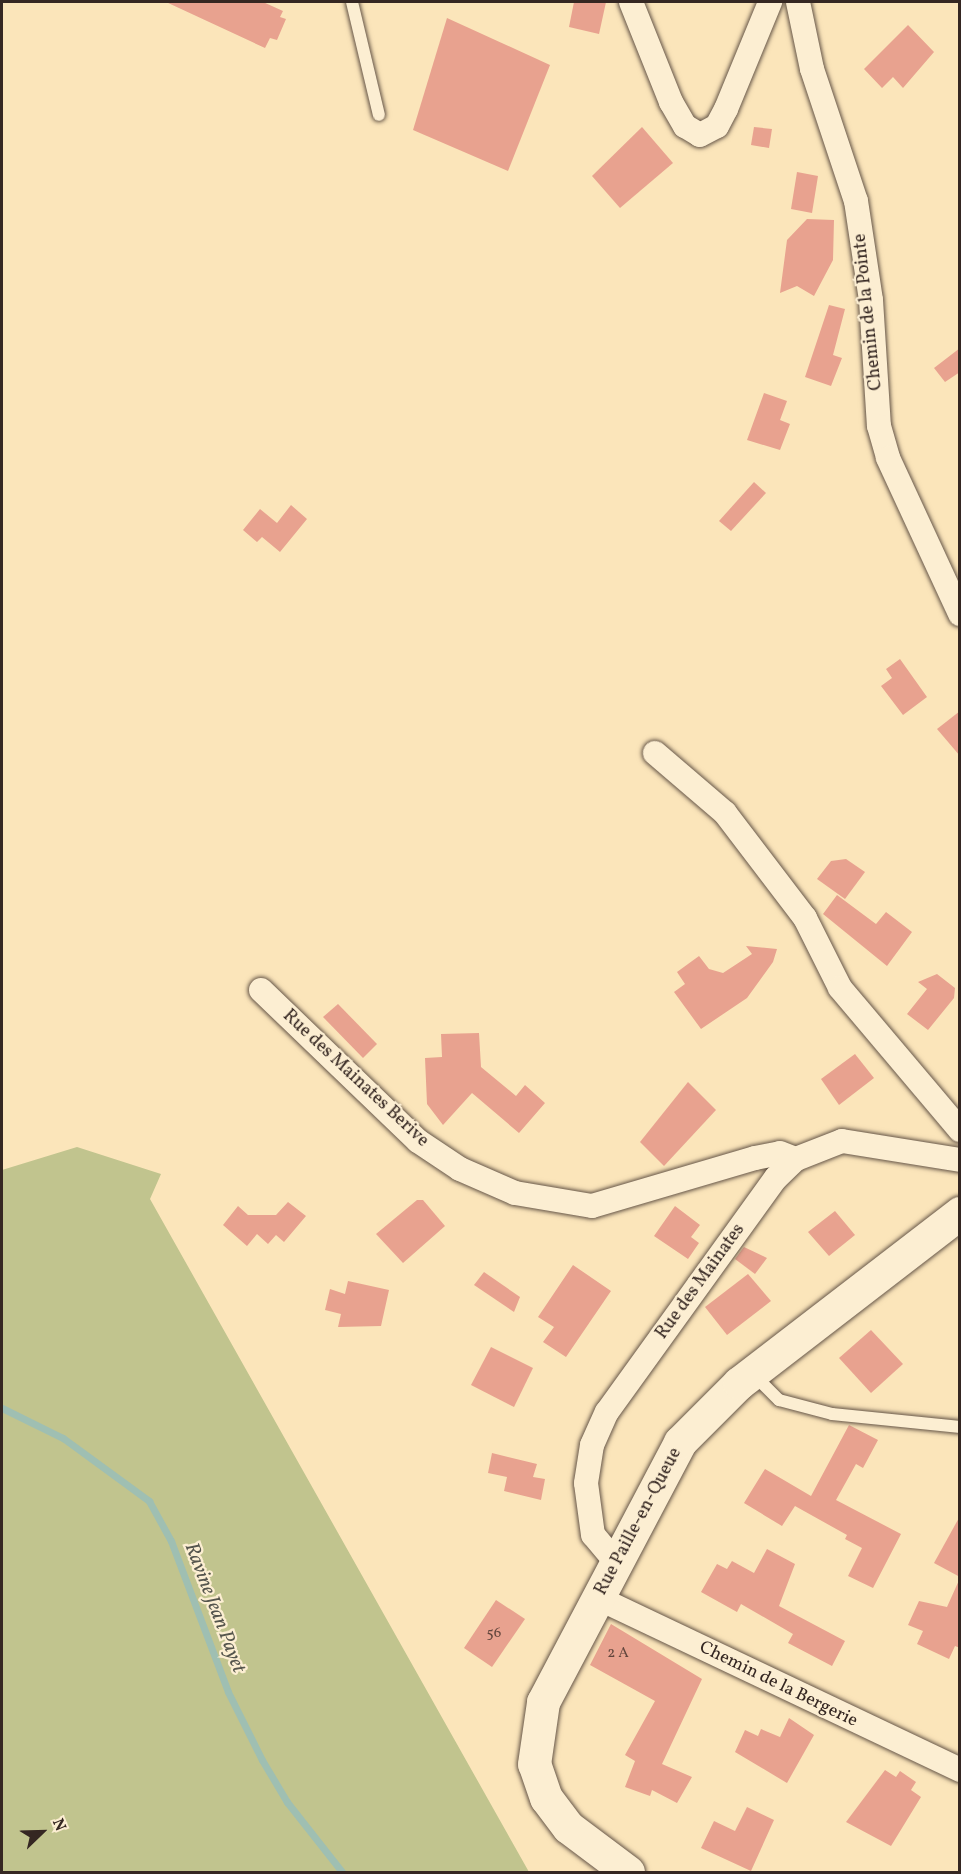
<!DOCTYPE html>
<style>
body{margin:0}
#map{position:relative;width:961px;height:1874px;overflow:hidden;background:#fbe5ba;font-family:Vollkorn,serif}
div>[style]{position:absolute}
.green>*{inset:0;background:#c1c48e}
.stream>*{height:7px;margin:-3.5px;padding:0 3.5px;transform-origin:3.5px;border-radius:3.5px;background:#9fbfb2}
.building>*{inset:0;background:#e8a28f}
.roads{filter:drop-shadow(0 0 2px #665648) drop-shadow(0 0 2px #665648)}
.lane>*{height:12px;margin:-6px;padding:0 6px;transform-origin:6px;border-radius:6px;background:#fceed2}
.street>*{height:24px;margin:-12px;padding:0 12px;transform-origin:12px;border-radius:12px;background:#fceed2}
.secondary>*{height:33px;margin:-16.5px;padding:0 16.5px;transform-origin:16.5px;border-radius:16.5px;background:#fceed2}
span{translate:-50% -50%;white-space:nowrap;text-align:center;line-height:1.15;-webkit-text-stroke:4.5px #fceed2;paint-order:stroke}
.number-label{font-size:15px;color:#62463d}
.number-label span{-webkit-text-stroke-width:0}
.street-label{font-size:18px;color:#352722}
.water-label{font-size:20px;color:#55554d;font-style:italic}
.frame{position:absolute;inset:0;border:3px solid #352722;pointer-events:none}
.north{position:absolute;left:12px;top:1802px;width:60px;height:60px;-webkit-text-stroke:4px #fceed2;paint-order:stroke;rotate:67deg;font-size:16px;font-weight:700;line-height:24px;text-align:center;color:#352722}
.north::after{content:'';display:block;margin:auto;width:21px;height:27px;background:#352722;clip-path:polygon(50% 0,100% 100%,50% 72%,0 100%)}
</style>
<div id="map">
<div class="green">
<i style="clip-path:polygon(77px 1147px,161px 1174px,150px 1199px,529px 1872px,2px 1872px,2px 1170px)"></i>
</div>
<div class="stream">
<i style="left:2px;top:1408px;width:68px;rotate:26.2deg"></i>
<i style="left:63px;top:1438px;width:107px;rotate:36.2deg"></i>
<i style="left:149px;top:1501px;width:46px;rotate:61.2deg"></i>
<i style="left:171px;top:1541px;width:161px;rotate:69.3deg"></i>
<i style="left:228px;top:1692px;width:76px;rotate:63.4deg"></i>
<i style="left:262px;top:1760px;width:49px;rotate:59.2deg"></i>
<i style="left:287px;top:1802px;width:89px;rotate:51.8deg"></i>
</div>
<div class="building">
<i style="clip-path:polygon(166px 2px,263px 2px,283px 11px,280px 17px,286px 19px,277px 40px,270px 38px,265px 48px)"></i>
<i style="clip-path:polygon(574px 2px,606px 2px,599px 34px,569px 27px)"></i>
<i style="clip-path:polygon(447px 18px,550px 65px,508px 171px,413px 130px)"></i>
<i style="clip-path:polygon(908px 25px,934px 52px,903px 88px,893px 77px,882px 88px,864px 69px)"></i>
<i style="clip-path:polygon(642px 127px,673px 163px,620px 208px,592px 176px)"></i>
<i style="clip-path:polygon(754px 127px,772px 129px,769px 148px,751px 145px)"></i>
<i style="clip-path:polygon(797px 172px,818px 176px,812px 213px,791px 209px)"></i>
<i style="clip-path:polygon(807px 219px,834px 220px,833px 260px,814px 296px,797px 286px,780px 293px,787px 240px)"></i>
<i style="clip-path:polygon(829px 305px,845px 309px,833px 355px,842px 358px,831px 386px,805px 377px)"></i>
<i style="clip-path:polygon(960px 348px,960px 372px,945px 382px,934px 368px)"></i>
<i style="clip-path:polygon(764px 393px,787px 401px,780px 420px,790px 424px,780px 450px,747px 440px)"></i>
<i style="clip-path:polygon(754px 482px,766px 493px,731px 531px,719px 521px)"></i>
<i style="clip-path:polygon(291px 505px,307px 519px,280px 552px,262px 537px,257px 542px,243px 530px,260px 509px,277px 523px)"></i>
<i style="clip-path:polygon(900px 659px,927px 697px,903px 715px,881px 686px,892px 678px,886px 669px)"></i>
<i style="clip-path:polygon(960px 711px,960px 756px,937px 729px)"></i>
<i style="clip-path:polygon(846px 859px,865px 872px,845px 899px,817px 879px,831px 861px)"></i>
<i style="clip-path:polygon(837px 895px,876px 924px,886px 912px,912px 932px,887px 966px,823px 914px)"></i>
<i style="clip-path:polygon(746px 946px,777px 949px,773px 962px,747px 998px,701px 1029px,674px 992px,685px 984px,677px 972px,699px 956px,709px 969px,723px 973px,752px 954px)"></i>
<i style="clip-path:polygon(937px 974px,955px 988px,954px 998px,928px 1030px,907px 1014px,927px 989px,918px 982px)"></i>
<i style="clip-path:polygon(338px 1004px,377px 1044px,363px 1058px,323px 1017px)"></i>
<i style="clip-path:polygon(479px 1033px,481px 1067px,516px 1096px,525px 1085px,545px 1103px,519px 1133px,472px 1093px,443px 1125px,427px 1104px,425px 1058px,442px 1057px,441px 1034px)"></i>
<i style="clip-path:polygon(855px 1054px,874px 1078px,839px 1105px,821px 1079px)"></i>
<i style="clip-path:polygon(688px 1082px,716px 1110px,664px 1166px,640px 1142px)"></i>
<i style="clip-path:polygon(417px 1200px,423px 1200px,445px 1226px,403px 1263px,376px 1234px)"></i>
<i style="clip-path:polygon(288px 1202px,306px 1216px,284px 1242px,276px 1235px,268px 1244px,257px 1234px,247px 1246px,223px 1225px,238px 1206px,248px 1215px,276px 1215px)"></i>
<i style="clip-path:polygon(675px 1206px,700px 1225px,691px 1237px,699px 1243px,688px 1259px,654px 1236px)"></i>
<i style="clip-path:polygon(835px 1211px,855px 1235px,829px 1256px,808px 1232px)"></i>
<i style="clip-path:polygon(744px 1247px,767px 1258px,755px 1274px,735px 1259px)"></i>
<i style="clip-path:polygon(573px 1265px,611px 1291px,566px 1357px,543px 1342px,554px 1327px,538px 1317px)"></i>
<i style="clip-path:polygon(484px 1272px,520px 1297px,514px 1312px,474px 1285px)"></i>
<i style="clip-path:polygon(748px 1274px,771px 1301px,727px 1335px,705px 1307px)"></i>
<i style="clip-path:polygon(348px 1281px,389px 1290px,381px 1326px,338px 1327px,341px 1314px,325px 1310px,330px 1289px,345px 1294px)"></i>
<i style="clip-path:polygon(871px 1330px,903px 1364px,871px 1393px,839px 1358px)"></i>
<i style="clip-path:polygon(491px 1347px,533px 1368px,514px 1407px,471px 1385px)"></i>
<i style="clip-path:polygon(849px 1425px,878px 1440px,863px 1468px,856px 1464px,836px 1500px,901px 1534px,873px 1588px,848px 1576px,862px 1548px,845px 1539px,847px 1535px,795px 1506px,782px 1526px,744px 1503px,765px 1469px,811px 1496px)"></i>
<i style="clip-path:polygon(492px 1453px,537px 1464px,533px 1477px,545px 1479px,541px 1500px,504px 1491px,507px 1477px,488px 1473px)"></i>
<i style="clip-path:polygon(960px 1516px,960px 1577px,934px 1563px)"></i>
<i style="clip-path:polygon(767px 1549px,795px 1564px,779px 1606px,845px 1641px,832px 1666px,788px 1643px,793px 1634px,741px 1604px,737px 1612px,701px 1592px,717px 1564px,727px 1569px,732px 1561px,754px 1573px)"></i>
<i style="clip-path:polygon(960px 1578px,960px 1648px,955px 1646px,949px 1659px,917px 1644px,923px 1631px,908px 1625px,919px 1601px,947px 1607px)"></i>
<i style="clip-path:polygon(496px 1600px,525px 1619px,492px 1667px,464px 1648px)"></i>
<i style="clip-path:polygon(611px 1624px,702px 1679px,662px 1764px,692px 1777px,677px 1803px,652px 1790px,650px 1796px,625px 1787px,635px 1761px,625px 1755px,655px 1701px,590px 1665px)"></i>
<i style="clip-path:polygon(789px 1718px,814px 1735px,787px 1783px,735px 1752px,745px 1730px,758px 1736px,761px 1729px,780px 1737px)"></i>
<i style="clip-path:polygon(885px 1770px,896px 1777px,900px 1771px,916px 1782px,911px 1790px,921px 1797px,891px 1846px,846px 1822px)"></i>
<i style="clip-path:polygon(747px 1807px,774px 1820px,751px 1871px,701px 1848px,714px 1821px,735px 1831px)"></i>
</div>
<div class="roads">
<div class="lane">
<i style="left:352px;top:2px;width:116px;rotate:76.6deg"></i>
<i style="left:753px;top:1374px;width:37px;rotate:45deg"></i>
<i style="left:779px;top:1400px;width:55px;rotate:14.8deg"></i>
<i style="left:832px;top:1414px;width:129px;rotate:5.8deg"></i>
</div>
<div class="street">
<i style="left:631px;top:2px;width:108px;rotate:68.2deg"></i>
<i style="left:671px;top:102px;width:28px;rotate:60deg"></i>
<i style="left:685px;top:126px;width:17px;rotate:31deg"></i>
<i style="left:700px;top:135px;width:19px;rotate:-28deg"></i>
<i style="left:717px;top:126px;width:19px;rotate:-62deg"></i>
<i style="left:726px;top:109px;width:116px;rotate:-67.6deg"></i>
<i style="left:798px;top:2px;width:68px;rotate:78.2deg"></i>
<i style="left:812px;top:69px;width:139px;rotate:71.6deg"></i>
<i style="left:856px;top:201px;width:100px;rotate:81.4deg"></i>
<i style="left:871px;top:300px;width:126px;rotate:86.4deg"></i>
<i style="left:879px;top:426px;width:33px;rotate:74deg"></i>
<i style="left:888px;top:458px;width:172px;rotate:65.2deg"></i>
<i style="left:655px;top:753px;width:92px;rotate:40.6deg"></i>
<i style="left:725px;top:813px;width:132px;rotate:52.7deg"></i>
<i style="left:805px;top:918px;width:78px;rotate:63.4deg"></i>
<i style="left:840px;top:988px;width:186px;rotate:49.8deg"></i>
<i style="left:261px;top:990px;width:218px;rotate:43.9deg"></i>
<i style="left:418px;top:1141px;width:50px;rotate:33.7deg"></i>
<i style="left:460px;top:1169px;width:60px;rotate:23.6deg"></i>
<i style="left:515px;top:1193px;width:78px;rotate:9.6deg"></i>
<i style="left:592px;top:1206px;width:170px;rotate:-16.4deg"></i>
<i style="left:755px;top:1158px;width:25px;rotate:-11deg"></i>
<i style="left:780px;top:1153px;width:17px;rotate:21deg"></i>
<i style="left:616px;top:1562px;width:35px;rotate:-130deg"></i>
<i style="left:593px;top:1535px;width:52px;rotate:-97.7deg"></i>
<i style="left:586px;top:1483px;width:38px;rotate:-81deg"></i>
<i style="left:592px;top:1445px;width:36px;rotate:-66deg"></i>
<i style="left:607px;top:1412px;width:289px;rotate:-54.2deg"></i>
<i style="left:776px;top:1178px;width:28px;rotate:-44deg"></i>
<i style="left:796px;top:1159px;width:49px;rotate:-21.4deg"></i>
<i style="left:842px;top:1141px;width:120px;rotate:9.1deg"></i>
<i style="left:598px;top:1598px;width:401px;rotate:25.4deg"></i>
</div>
<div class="secondary">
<i style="left:628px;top:1872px;width:75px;rotate:-143.1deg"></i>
<i style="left:568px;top:1827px;width:36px;rotate:-127deg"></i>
<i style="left:546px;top:1798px;width:36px;rotate:-109deg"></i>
<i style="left:534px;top:1764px;width:63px;rotate:-81.7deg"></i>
<i style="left:543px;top:1702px;width:294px;rotate:-62.2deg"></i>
<i style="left:680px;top:1442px;width:83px;rotate:-45deg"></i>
<i style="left:739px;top:1383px;width:279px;rotate:-37.6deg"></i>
</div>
</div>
<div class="number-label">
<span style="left:494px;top:1634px">56</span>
<span style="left:618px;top:1654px">2 A</span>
</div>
<div class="street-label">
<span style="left:869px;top:312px;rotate:-96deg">Chemin de la Pointe</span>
<span style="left:355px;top:1079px;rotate:43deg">Rue des Mainates Berive</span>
<span style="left:701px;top:1282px;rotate:-54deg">Rue des Mainates</span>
<span style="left:639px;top:1522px;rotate:-62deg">Rue Paille-en-Queue</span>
<span style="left:778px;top:1685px;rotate:26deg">Chemin de la Bergerie</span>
</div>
<div class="water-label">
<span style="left:214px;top:1608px;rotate:69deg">Ravine Jean Payet</span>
</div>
<div class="frame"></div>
<div class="north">N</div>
</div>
